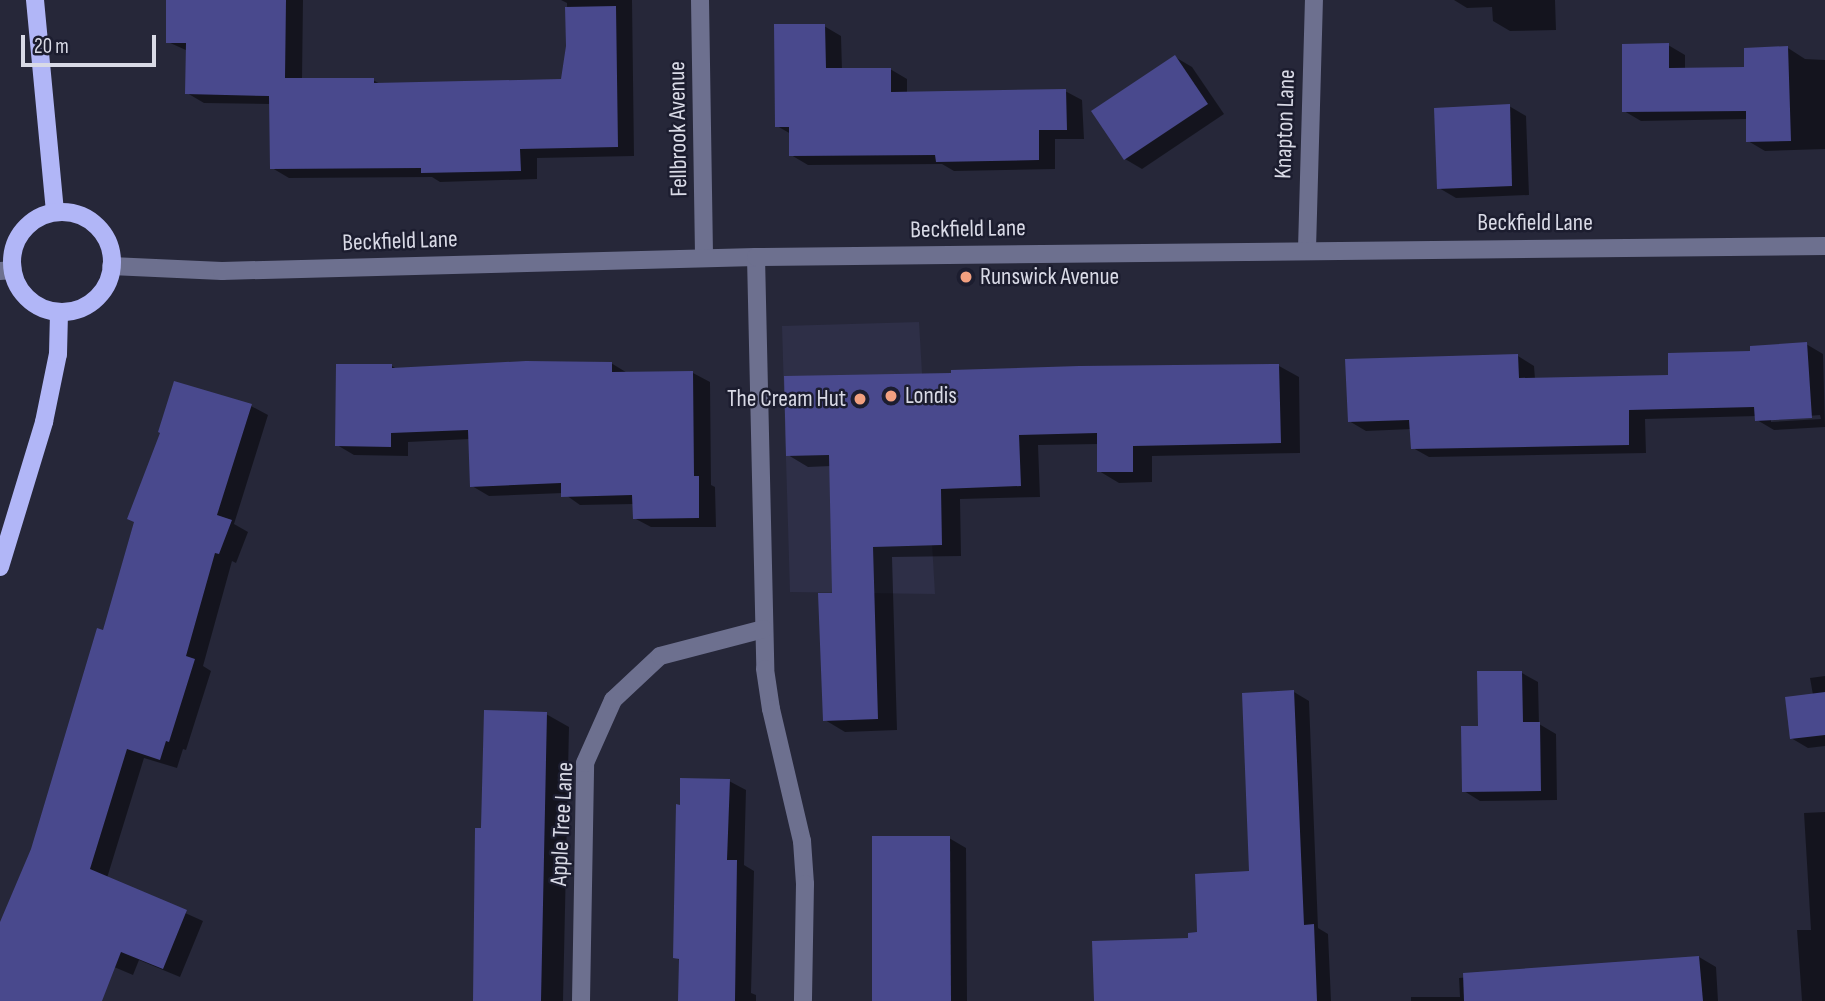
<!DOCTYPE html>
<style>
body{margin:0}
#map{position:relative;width:1825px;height:1001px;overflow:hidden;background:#262739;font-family:"Sofia Sans Condensed",sans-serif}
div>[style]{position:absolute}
.built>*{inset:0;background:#2e2f47}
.shadow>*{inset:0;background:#0007}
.building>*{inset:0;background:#49498d}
.minor>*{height:18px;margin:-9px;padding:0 9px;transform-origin:9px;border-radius:9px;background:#6d708f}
.major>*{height:18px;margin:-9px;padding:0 9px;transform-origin:9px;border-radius:9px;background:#b1b6f7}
.major>.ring{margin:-9px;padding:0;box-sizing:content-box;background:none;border:18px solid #b1b6f7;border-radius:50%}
.dots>*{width:19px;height:19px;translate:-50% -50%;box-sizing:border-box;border:4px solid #1c1d2f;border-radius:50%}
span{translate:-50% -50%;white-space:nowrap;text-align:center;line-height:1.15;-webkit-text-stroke:5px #1c1d2f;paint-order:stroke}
.street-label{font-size:24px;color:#d9dae6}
.poi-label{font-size:24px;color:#d9dae6}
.left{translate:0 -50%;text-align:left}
.right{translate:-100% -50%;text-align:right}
.scale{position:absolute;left:21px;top:35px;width:135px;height:32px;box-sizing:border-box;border:4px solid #d9dae6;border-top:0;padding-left:9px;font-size:21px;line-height:24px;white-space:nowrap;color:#d9dae6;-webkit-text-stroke:5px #1c1d2f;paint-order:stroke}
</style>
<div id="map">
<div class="built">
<i style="clip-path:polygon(919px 322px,935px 594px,790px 592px,782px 326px)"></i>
</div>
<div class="shadow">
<i style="clip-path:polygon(168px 0,303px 0,302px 80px,373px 80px,382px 85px,562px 81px,568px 46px,567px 3px,561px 0,632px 0,634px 156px,537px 158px,537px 179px,440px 182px,432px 177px,289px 178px,272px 168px,271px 104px,204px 103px,187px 93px,188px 51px,168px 42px)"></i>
<i style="clip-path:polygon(1454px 0,1555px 0,1556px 30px,1510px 31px,1493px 21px,1492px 7px,1467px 8px)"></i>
<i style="clip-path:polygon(824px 26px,841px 36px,842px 70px,890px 69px,907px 79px,907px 93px,1065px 91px,1082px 100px,1084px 139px,1055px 139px,1055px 169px,954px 171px,942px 164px,808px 165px,791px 155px,791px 134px,777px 126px)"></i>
<i style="clip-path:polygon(1668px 45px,1685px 55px,1685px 69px,1746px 69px,1788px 48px,1805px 59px,1825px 60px,1825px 149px,1765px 151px,1748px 141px,1748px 119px,1641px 121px,1624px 111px)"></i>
<i style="clip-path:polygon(1175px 57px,1192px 67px,1224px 114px,1142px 169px,1125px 159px)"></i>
<i style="clip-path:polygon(1509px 106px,1526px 116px,1529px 195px,1456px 198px,1439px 188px)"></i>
<i style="clip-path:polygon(evenodd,1806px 344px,1823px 354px,1825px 427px,1774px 430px,1757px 420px,1757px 416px,1645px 419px,1646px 453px,1429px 457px,1413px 448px,1412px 429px,1366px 431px,1349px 421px,1518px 356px,1534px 366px,1535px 379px,1670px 377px,1752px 352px,1806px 344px,1820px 415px,1821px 419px,1771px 422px,1771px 419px,1820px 415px)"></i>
<i style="clip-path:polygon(611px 363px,629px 374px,693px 373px,710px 382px,711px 485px,715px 487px,716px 527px,651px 527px,634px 518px,634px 504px,580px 505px,563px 493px,489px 496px,472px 486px,470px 439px,408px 442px,408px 456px,354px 455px,337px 445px,392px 366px,397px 369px)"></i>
<i style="clip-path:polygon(1279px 366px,1299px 377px,1300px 453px,1152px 456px,1152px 482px,1119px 483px,1099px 471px,1099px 444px,1038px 445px,1040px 497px,960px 499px,961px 556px,892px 557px,897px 730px,845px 732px,825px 720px,834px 595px,831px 466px,808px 467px,788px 455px)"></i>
<i style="clip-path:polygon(251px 406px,268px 415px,234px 524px,248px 532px,236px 563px,232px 561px,203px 666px,211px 671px,186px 750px,183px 749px,177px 768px,144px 758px,107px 878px,203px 921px,180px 977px,139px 960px,133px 975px,81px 953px,64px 1001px,0 1001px,0 926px,32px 849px,104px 632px)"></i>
<i style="clip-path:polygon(1522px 673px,1538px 682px,1539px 724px,1556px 734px,1557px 800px,1480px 801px,1464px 791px,1480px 727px)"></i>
<i style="clip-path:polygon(1825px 676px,1825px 746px,1808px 748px,1791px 738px,1813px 695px,1810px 678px)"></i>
<i style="clip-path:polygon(1294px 692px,1309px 701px,1318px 928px,1328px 934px,1331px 1001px,1096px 1001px,1199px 934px,1251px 873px)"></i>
<i style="clip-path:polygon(546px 714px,569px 727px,563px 1001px,475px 1001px,483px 830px)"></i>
<i style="clip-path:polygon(729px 781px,746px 790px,744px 865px,754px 871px,751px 993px,756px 995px,756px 1001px,680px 1001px,681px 961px,675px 957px)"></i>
<i style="clip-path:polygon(1825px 812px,1825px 1001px,1802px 1001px,1797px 930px,1811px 930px,1804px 813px)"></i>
<i style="clip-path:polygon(949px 838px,966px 848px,967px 1001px,874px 1001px)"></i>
<i style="clip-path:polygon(1699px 957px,1716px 967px,1718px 1001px,1411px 1001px,1411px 997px,1460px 997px,1459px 978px)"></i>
</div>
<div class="building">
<i style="clip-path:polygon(166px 0,286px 0,285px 78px,374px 78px,374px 83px,561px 79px,566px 46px,565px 7px,616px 6px,618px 147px,520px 149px,521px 171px,421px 173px,421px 168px,270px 169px,269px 96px,185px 94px,186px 43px,166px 43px)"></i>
<i style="clip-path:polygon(774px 24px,825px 24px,826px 68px,891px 68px,891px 92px,1066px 89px,1067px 130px,1039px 130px,1039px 160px,936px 162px,935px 155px,789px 156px,789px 127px,775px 127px)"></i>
<i style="clip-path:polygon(1669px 43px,1669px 68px,1744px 67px,1744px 48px,1788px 46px,1791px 141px,1746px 142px,1746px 111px,1622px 112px,1622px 44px)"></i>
<i style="clip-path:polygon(1175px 55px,1208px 104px,1124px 160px,1091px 111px)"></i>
<i style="clip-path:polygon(1510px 104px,1512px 186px,1437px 189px,1434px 108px)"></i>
<i style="clip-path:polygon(1807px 342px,1812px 418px,1755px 421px,1754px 407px,1629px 410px,1629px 445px,1411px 449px,1409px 420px,1348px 422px,1345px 359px,1518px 354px,1519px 378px,1668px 375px,1668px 353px,1750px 351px,1750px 346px)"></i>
<i style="clip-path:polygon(526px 361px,612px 362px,612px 372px,693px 371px,694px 476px,699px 476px,699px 518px,633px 519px,632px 495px,561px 497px,561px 483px,470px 487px,468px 430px,391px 433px,391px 447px,335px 446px,336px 364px,392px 364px,392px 368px)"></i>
<i style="clip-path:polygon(1279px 364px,1281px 443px,1133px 446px,1133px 472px,1097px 472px,1097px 433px,1019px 435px,1021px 486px,941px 489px,942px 545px,873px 547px,878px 719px,823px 721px,818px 593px,832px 593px,829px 455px,786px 456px,784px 376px,951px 373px,951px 370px,1079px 366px)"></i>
<i style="clip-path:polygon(174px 381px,252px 404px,217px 515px,232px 520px,219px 554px,215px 553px,186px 656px,195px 659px,169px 742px,166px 741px,160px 760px,127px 749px,90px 869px,187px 910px,163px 969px,121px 952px,102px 1001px,0 1001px,0 922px,31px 849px,97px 628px,103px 630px,134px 522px,127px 519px,160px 433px,158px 432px)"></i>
<i style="clip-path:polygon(1477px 671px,1522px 671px,1523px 722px,1540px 722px,1541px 791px,1462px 792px,1461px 726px,1478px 726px)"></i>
<i style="clip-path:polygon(1294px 690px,1304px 925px,1314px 924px,1317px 1001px,1094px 1001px,1092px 941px,1188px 938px,1188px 933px,1197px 932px,1195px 874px,1249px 871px,1242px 693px)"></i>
<i style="clip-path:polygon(1825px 692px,1825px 735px,1790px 739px,1785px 697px)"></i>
<i style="clip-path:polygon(484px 710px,547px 712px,541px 1001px,473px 1001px,475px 828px,481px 828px)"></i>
<i style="clip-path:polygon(680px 778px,730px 779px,727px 860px,737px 860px,735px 1001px,678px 1001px,679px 959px,673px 958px,676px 804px,680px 805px)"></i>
<i style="clip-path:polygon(872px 836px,950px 836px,951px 1001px,872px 1001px)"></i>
<i style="clip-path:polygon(1699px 956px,1703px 1001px,1464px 1001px,1463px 973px)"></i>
</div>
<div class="minor">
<i style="left:700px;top:0;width:257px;rotate:89.1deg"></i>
<i style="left:1307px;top:249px;width:249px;rotate:-88.4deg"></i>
<i style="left:756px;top:257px;width:412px;rotate:88.7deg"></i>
<i style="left:765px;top:669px;width:40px;rotate:81.5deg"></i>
<i style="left:771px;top:709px;width:136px;rotate:76.8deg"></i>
<i style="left:802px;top:841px;width:43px;rotate:86deg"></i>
<i style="left:805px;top:884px;width:117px;rotate:91deg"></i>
<i style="left:111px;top:266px;width:111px;rotate:2.6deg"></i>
<i style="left:222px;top:271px;width:534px;rotate:-1.5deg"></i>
<i style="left:756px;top:257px;width:1069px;rotate:-0.59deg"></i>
<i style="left:0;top:271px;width:13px;rotate:-4deg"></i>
<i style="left:581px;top:1001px;width:238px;rotate:-89deg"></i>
<i style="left:585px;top:763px;width:69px;rotate:-66deg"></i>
<i style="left:613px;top:700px;width:64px;rotate:-43.1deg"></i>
<i style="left:660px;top:656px;width:107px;rotate:-14.6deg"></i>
</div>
<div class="major">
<i style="left:35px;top:0;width:213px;rotate:84.6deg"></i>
<i class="ring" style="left:12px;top:212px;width:82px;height:82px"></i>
<i style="left:0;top:567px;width:152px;rotate:-73.1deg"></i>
<i style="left:44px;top:422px;width:69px;rotate:-78.4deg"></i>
<i style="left:58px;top:354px;width:42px;rotate:-88.6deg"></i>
</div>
<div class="dots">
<i style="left:966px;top:277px;background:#f2a080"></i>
<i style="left:891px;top:396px;background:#f2a080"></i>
<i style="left:860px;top:399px;background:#f2a080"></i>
</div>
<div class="street-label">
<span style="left:1285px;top:124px;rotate:-88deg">Knapton Lane</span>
<span style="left:678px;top:129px;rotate:-91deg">Fellbrook Avenue</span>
<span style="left:1535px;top:223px">Beckfield Lane</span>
<span style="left:968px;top:229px;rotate:-1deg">Beckfield Lane</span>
<span style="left:400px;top:241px;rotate:-2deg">Beckfield Lane</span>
<span style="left:562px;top:824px;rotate:-87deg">Apple Tree Lane</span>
</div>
<div class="poi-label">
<span class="left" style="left:980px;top:277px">Runswick Avenue</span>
<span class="left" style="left:905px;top:396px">Londis</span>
<span class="right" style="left:846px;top:399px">The Cream Hut</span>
</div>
<div class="scale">20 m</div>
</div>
